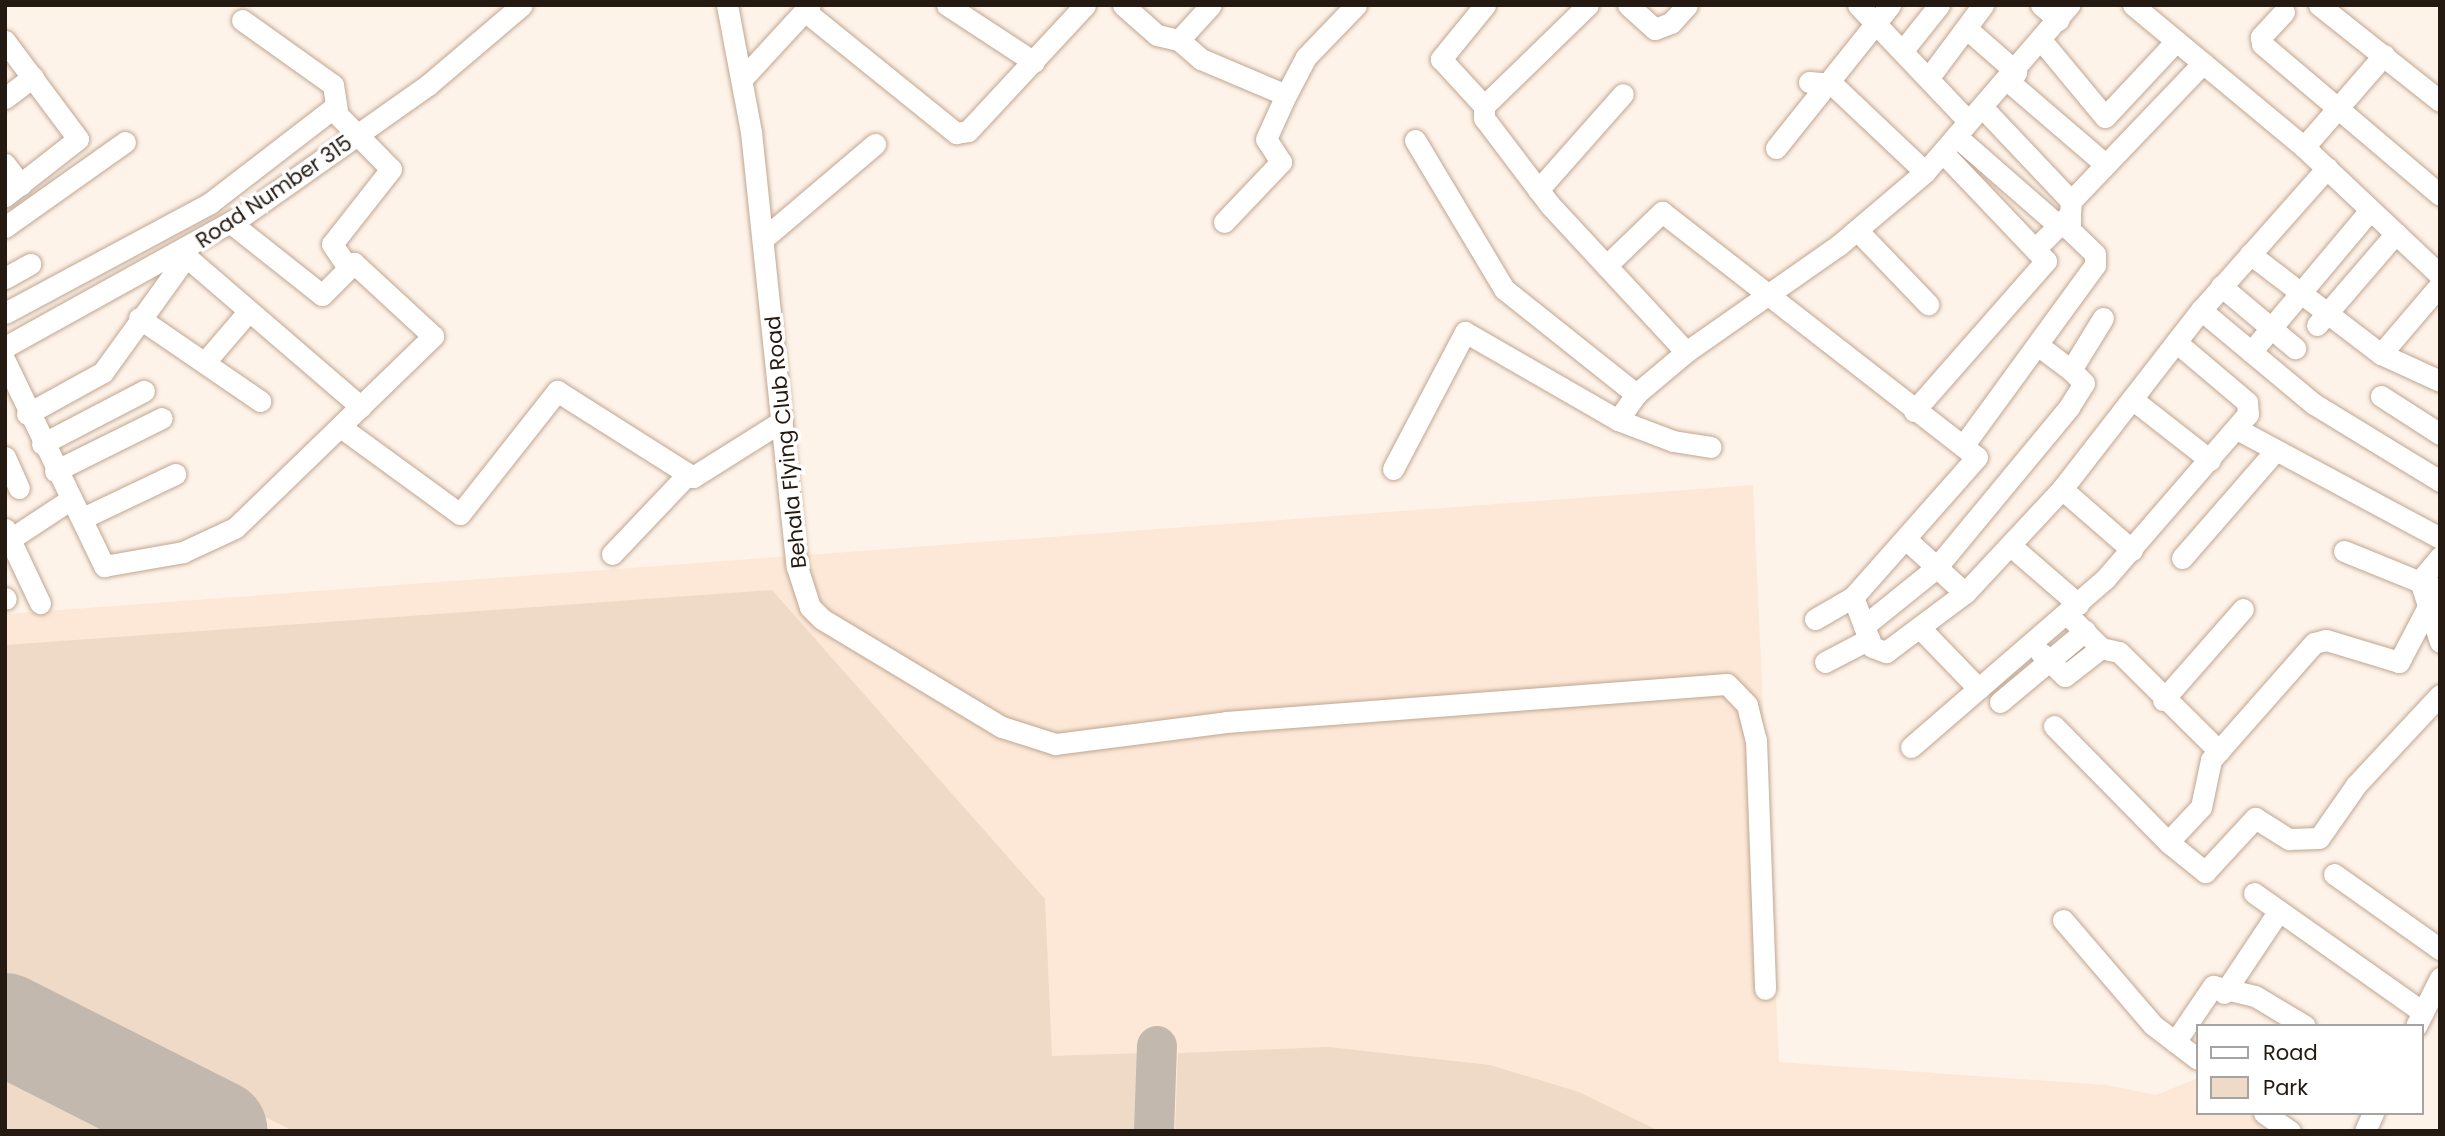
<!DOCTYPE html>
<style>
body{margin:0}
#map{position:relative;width:2445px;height:1136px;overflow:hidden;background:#fef3e9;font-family:Poppins,sans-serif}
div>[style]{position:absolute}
.built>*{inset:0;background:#fde8d7}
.green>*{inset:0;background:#efdac8}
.taxiway>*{height:40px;margin:-20px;padding:0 20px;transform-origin:20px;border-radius:20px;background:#c3b8ae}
.runway>*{height:102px;margin:-51px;padding:0 51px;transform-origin:51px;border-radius:51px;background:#c3b8ae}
.roads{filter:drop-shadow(0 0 2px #c0a690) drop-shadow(0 0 2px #c0a690)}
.minor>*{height:21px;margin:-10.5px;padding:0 10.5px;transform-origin:10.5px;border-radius:10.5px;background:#fff}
span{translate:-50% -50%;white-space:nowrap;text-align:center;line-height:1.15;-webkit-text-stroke:7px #fff;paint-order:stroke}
.street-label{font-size:21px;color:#241a11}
.frame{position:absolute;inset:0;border:7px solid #241a11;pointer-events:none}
.legend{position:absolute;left:2196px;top:1024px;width:228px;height:91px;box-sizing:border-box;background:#fff;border:2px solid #a7a3a0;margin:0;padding:9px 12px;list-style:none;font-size:21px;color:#241a11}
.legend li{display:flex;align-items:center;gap:14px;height:35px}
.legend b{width:35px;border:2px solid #a7a3a0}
</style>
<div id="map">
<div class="built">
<i style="clip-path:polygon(1753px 485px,1779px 1062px,2107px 1085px,2156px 1095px,2198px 1078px,2198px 1113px,2248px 1113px,2264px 1124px,2261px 1131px,5px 1131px,5px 614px)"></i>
</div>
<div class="green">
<i style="clip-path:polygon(772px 590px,1045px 899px,1052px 1056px,1144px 1053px,1141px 1131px,293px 1131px,5px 987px,5px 645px)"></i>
<i style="clip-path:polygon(1329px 1047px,1490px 1065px,1579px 1092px,1655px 1129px,1175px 1131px,1178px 1053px)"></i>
<i style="clip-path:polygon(5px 1061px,147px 1131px,5px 1131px)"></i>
</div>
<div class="taxiway">
<i style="left:1154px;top:1131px;width:85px;rotate:-88deg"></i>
</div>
<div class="runway">
<i style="left:5px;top:1024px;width:237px;rotate:26.8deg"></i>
</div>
<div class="roads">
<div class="minor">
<i style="left:727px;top:5px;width:129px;rotate:79.3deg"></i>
<i style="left:751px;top:132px;width:437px;rotate:84deg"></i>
<i style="left:797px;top:567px;width:42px;rotate:72deg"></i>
<i style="left:810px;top:607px;width:17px;rotate:45deg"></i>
<i style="left:822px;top:619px;width:210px;rotate:31deg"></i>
<i style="left:1002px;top:727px;width:56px;rotate:17.8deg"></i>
<i style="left:1055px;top:744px;width:172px;rotate:-7.3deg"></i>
<i style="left:1226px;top:722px;width:502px;rotate:-4.34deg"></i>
<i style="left:1727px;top:684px;width:29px;rotate:46deg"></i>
<i style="left:1747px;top:705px;width:36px;rotate:76deg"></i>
<i style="left:1756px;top:740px;width:249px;rotate:87.9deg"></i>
<i style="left:947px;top:5px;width:104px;rotate:33.2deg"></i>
<i style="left:1123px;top:5px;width:45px;rotate:41.4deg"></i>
<i style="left:1157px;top:35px;width:23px;rotate:13deg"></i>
<i style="left:1179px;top:40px;width:29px;rotate:41deg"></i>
<i style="left:1201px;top:59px;width:92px;rotate:23deg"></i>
<i style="left:1286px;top:95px;width:43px;rotate:-62.2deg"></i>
<i style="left:1306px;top:57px;width:72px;rotate:-46.1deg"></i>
<i style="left:1485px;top:5px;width:70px;rotate:129.2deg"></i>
<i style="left:1441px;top:59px;width:64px;rotate:47.5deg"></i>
<i style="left:1484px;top:106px;width:12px;rotate:90deg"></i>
<i style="left:1484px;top:118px;width:109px;rotate:52.8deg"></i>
<i style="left:1550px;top:205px;width:200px;rotate:47.2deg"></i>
<i style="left:1686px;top:352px;width:187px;rotate:-35deg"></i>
<i style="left:1839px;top:245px;width:113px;rotate:-40.3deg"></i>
<i style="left:1925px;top:172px;width:221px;rotate:-49.2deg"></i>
<i style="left:1628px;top:5px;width:36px;rotate:42deg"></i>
<i style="left:1655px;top:29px;width:17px;rotate:-21deg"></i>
<i style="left:1671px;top:23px;width:24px;rotate:-48deg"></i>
<i style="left:1858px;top:5px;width:157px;rotate:46.5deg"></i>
<i style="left:2041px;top:5px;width:23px;rotate:40deg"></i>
<i style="left:2133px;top:5px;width:222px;rotate:39.7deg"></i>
<i style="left:2304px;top:147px;width:187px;rotate:43.3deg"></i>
<i style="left:2319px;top:5px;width:154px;rotate:38.4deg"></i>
<i style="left:806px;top:12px;width:193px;rotate:38.9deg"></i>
<i style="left:956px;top:133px;width:12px;rotate:-9deg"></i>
<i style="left:968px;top:131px;width:172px;rotate:-47.1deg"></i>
<i style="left:2284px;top:12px;width:34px;rotate:133deg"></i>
<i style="left:2261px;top:37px;width:7px;rotate:82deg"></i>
<i style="left:2262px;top:44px;width:233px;rotate:40.3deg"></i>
<i style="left:242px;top:20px;width:112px;rotate:35.5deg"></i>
<i style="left:333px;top:85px;width:25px;rotate:81deg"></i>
<i style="left:1966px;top:28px;width:67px;rotate:41.3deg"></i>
<i style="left:1179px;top:40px;width:47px;rotate:-47.6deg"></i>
<i style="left:2041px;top:40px;width:100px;rotate:50.3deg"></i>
<i style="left:2105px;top:117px;width:104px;rotate:-46.9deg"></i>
<i style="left:5px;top:41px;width:122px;rotate:53.3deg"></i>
<i style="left:78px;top:139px;width:93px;rotate:142deg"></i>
<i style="left:1904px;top:49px;width:56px;rotate:-51.5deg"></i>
<i style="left:1930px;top:76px;width:89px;rotate:-53.3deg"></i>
<i style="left:742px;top:79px;width:100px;rotate:-47.4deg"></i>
<i style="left:2007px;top:80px;width:129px;rotate:40.6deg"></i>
<i style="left:1809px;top:82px;width:23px;rotate:5deg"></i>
<i style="left:1832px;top:84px;width:128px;rotate:43.4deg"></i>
<i style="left:5px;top:98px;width:35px;rotate:-37deg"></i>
<i style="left:1484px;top:106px;width:145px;rotate:-44.2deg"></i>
<i style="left:1983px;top:108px;width:128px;rotate:46.6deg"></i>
<i style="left:1956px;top:136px;width:137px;rotate:41.1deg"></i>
<i style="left:1415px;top:140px;width:174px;rotate:59.1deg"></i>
<i style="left:1504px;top:289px;width:169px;rotate:38.5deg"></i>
<i style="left:2304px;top:147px;width:122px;rotate:-49deg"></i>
<i style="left:1776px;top:148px;width:183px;rotate:-51.4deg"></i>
<i style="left:5px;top:164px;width:26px;rotate:53deg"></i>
<i style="left:1538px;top:190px;width:128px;rotate:-48.5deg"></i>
<i style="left:1224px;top:222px;width:83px;rotate:-46.5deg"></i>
<i style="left:1281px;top:162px;width:27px;rotate:-123deg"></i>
<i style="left:1266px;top:139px;width:48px;rotate:-65.6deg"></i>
<i style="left:231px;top:223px;width:116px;rotate:38.4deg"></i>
<i style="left:322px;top:295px;width:45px;rotate:-45deg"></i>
<i style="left:354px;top:263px;width:5px;rotate:127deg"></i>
<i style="left:5px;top:227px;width:147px;rotate:-35.3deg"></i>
<i style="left:1857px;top:230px;width:103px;rotate:46.2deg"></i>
<i style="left:763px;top:239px;width:147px;rotate:-40.3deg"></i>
<i style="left:2038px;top:246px;width:45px;rotate:-45deg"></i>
<i style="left:2070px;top:214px;width:13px;rotate:-86deg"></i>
<i style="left:2071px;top:201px;width:191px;rotate:-46.3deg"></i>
<i style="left:182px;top:253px;width:236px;rotate:40.7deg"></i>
<i style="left:2250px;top:254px;width:165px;rotate:37.4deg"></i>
<i style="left:2381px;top:354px;width:65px;rotate:24.6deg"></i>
<i style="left:1606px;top:266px;width:78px;rotate:-44deg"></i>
<i style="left:1662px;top:212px;width:399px;rotate:37.9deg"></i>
<i style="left:1977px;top:457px;width:187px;rotate:131.5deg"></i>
<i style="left:1853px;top:597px;width:44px;rotate:149.9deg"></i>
<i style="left:5px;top:278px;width:29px;rotate:-29deg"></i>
<i style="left:2221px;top:286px;width:97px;rotate:40deg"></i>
<i style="left:2201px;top:310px;width:147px;rotate:39.8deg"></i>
<i style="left:2314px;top:404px;width:148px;rotate:31.4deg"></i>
<i style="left:5px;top:313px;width:233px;rotate:-28.2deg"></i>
<i style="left:210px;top:203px;width:154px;rotate:-37.6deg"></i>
<i style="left:332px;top:109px;width:84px;rotate:45.5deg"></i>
<i style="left:391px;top:169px;width:95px;rotate:128.2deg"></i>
<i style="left:332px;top:244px;width:30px;rotate:56deg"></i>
<i style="left:139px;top:318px;width:147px;rotate:34.4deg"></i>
<i style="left:2317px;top:325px;width:121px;rotate:-49.3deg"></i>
<i style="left:2039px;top:346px;width:40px;rotate:37deg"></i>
<i style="left:5px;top:347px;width:274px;rotate:-29deg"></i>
<i style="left:245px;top:214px;width:224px;rotate:-35.2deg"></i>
<i style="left:428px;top:85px;width:123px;rotate:-40.4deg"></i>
<i style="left:2251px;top:352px;width:185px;rotate:-50deg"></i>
<i style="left:2381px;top:354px;width:91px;rotate:-49.5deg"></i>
<i style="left:5px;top:361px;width:228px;rotate:64.2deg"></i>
<i style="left:104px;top:566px;width:80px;rotate:-10deg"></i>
<i style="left:183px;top:552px;width:57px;rotate:-24.8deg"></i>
<i style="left:235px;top:528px;width:276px;rotate:-44.1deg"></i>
<i style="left:433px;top:336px;width:108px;rotate:-137.3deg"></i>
<i style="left:205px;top:362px;width:66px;rotate:-49.3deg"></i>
<i style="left:2381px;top:396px;width:70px;rotate:32.8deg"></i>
<i style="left:2132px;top:399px;width:99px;rotate:38deg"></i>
<i style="left:1914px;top:411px;width:200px;rotate:-48.7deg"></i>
<i style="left:2046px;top:261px;width:149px;rotate:-133.6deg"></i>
<i style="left:27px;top:414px;width:87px;rotate:-28.9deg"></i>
<i style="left:103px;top:372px;width:142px;rotate:-54.2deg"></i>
<i style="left:1618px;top:420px;width:59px;rotate:20.9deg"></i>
<i style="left:1673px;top:441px;width:38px;rotate:9deg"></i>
<i style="left:342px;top:428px;width:146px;rotate:36.1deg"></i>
<i style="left:460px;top:514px;width:157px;rotate:-51.7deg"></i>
<i style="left:557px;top:391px;width:161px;rotate:32.3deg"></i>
<i style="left:693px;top:477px;width:105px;rotate:-32.2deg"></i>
<i style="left:2237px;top:429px;width:230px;rotate:28.2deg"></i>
<i style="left:42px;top:444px;width:115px;rotate:-27.5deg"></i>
<i style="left:1963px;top:446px;width:224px;rotate:-53.9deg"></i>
<i style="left:2095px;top:265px;width:11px;rotate:-90deg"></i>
<i style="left:2095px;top:254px;width:35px;rotate:-136deg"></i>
<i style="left:2070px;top:230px;width:16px;rotate:-90deg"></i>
<i style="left:5px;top:457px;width:34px;rotate:66deg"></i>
<i style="left:1393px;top:469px;width:155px;rotate:-62.3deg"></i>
<i style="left:1465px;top:332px;width:177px;rotate:29.9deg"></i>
<i style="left:1618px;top:420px;width:32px;rotate:-55deg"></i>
<i style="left:1636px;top:394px;width:65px;rotate:-40deg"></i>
<i style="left:55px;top:471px;width:119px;rotate:-26.4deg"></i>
<i style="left:2062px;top:489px;width:93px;rotate:41.1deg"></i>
<i style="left:85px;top:517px;width:100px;rotate:-25.5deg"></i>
<i style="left:5px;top:529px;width:82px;rotate:64.7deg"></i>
<i style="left:18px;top:534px;width:60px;rotate:-33.4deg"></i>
<i style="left:1908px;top:541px;width:77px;rotate:42.4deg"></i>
<i style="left:2011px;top:546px;width:89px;rotate:40.9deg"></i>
<i style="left:2344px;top:551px;width:104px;rotate:22.1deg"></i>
<i style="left:612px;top:554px;width:109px;rotate:-46.5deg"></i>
<i style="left:2440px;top:557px;width:31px;rotate:130deg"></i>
<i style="left:2420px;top:581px;width:64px;rotate:71.8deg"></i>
<i style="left:2182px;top:558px;width:142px;rotate:-49deg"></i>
<i style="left:1853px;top:597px;width:53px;rotate:69.2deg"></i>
<i style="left:1872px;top:647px;width:15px;rotate:20deg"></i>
<i style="left:1886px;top:652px;width:99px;rotate:-36.8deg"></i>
<i style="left:1965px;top:593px;width:142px;rotate:-47deg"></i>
<i style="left:2062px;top:489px;width:227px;rotate:-52.2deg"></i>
<i style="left:2201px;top:310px;width:190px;rotate:-48.4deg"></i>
<i style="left:5px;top:598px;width:1px;rotate:45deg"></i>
<i style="left:2431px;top:601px;width:69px;rotate:117.7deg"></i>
<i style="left:2399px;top:662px;width:76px;rotate:-163.2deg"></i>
<i style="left:2326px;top:640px;width:12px;rotate:166deg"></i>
<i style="left:2314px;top:643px;width:156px;rotate:131.4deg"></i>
<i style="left:2211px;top:760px;width:48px;rotate:102deg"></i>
<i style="left:2201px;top:807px;width:48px;rotate:133.3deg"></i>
<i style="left:2168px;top:842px;width:48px;rotate:39deg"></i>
<i style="left:2205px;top:872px;width:74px;rotate:-47.2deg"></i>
<i style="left:2255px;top:818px;width:40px;rotate:32deg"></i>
<i style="left:2289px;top:839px;width:30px;rotate:-2deg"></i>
<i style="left:2319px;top:838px;width:65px;rotate:-55.1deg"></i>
<i style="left:2356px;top:785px;width:123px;rotate:-47deg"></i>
<i style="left:2067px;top:614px;width:48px;rotate:45deg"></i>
<i style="left:2101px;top:648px;width:18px;rotate:13deg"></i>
<i style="left:2119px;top:652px;width:141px;rotate:44.7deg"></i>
<i style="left:1864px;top:626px;width:92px;rotate:-38.9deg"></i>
<i style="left:1936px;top:568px;width:209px;rotate:-50.4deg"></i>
<i style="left:2069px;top:407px;width:28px;rotate:-58deg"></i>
<i style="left:2084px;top:383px;width:18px;rotate:-135deg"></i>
<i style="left:2071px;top:370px;width:61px;rotate:-58.4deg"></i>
<i style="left:1921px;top:629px;width:83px;rotate:46deg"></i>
<i style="left:2041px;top:653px;width:33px;rotate:44deg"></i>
<i style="left:2065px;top:676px;width:46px;rotate:-37.9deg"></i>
<i style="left:1825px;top:662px;width:50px;rotate:-27.6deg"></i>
<i style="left:2163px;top:700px;width:121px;rotate:-48.7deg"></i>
<i style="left:2000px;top:702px;width:111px;rotate:-39.9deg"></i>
<i style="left:2054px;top:726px;width:163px;rotate:45.5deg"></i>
<i style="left:1911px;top:747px;width:257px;rotate:-40.9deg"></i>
<i style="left:2105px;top:579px;width:218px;rotate:-49.1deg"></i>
<i style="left:2248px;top:414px;width:12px;rotate:-95deg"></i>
<i style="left:2247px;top:402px;width:93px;rotate:-139.8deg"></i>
<i style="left:2334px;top:874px;width:130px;rotate:35.3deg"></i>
<i style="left:2254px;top:893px;width:207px;rotate:35.2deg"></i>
<i style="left:2063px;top:920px;width:138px;rotate:49.4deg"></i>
<i style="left:2153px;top:1025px;width:56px;rotate:37.1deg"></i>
<i style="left:2224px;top:993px;width:97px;rotate:-56.3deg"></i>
<i style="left:2416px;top:1026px;width:54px;rotate:-63.4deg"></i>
<i style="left:2175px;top:1042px;width:68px;rotate:-55.8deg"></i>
<i style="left:2213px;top:986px;width:43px;rotate:13.4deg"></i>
<i style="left:2255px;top:996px;width:58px;rotate:31deg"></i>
<i style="left:2264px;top:1113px;width:32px;rotate:35deg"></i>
<i style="left:2365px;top:1131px;width:20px;rotate:-66deg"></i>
</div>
</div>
<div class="street-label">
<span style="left:274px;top:192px;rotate:-34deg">Road Number 315</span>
<span style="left:786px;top:442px;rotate:-96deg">Behala Flying Club Road</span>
</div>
<div class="frame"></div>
<ul class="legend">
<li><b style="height:9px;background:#fff"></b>Road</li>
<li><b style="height:19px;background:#efdac8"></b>Park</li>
</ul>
</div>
